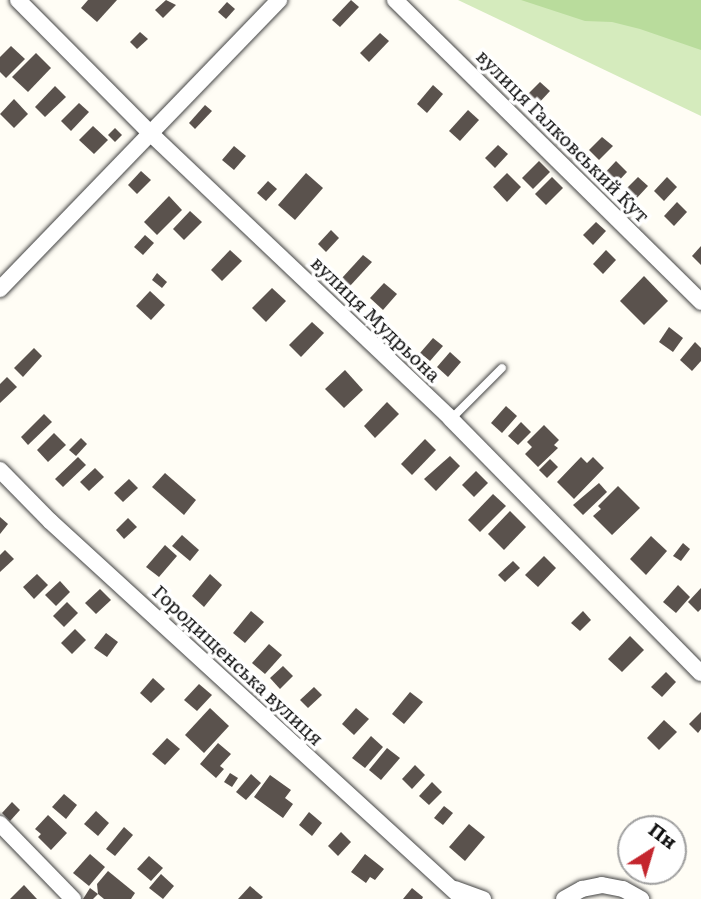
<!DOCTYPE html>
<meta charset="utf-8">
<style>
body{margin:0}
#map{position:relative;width:701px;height:899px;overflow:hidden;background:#fffdf5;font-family:Literata,serif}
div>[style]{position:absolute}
.green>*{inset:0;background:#d5ebbd}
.forest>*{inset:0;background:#b9dc9c}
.building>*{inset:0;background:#5a524d}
.roads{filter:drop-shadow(0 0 2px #444) drop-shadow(0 0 2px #444)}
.lane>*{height:8px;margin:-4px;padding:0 4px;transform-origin:4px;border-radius:4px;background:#fff}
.street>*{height:16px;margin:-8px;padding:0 8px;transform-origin:8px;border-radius:8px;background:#fff}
span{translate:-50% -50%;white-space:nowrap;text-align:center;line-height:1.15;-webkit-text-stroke:7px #fff;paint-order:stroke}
.street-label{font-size:19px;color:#111}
.north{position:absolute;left:617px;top:815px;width:70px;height:70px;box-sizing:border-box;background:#fff;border:2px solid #a0a0a0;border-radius:50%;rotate:37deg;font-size:19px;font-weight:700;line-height:28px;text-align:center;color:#111}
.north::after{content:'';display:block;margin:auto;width:24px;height:32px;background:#c4262e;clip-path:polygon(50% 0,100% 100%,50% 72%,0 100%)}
</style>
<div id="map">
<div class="green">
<i style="clip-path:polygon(458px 0,701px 0,701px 116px)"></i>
</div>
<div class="forest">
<i style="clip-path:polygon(521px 0,701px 0,701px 50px,640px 29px,612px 22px,585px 21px)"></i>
</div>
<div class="building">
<i style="clip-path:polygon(88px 0,117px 0,97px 22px,81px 8px)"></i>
<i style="clip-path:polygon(166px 0,176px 5px,163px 18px,155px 10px)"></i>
<i style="clip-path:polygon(351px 0,359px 7px,340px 27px,332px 20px)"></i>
<i style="clip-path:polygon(227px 2px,235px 9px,226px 19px,218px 12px)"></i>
<i style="clip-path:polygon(140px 32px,148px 39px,137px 49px,130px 42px)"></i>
<i style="clip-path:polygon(380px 33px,389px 41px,369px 62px,360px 53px)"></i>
<i style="clip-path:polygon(11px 46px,25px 59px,6px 78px,0 72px,0 57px)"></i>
<i style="clip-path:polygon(36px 53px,51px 68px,28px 92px,12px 77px)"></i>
<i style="clip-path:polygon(540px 82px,550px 91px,537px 105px,527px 95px)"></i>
<i style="clip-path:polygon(433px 85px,443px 94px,427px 113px,417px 104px)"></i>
<i style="clip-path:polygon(55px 86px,66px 97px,45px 117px,35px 107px)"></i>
<i style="clip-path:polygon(14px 99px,28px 114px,14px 128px,0 114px)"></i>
<i style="clip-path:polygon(79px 103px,89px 112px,71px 131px,61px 121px)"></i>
<i style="clip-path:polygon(205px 105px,212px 111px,195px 129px,189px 123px)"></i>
<i style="clip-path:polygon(468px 110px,479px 120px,460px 141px,449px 131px)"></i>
<i style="clip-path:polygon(93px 126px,108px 140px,94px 154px,79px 140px)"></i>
<i style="clip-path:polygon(115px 128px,122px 135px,115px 142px,108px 135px)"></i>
<i style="clip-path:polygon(602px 137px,613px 146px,599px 160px,589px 150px)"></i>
<i style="clip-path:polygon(498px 145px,508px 154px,495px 168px,485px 158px)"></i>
<i style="clip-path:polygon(234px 146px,246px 156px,234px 170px,222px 160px)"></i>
<i style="clip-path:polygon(539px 161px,550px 172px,533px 189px,522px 178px)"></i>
<i style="clip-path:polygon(616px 161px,627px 172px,611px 189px,600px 178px)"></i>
<i style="clip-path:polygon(141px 171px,151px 180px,137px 194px,128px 185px)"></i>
<i style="clip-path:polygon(306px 173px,323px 188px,295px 220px,278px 205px)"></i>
<i style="clip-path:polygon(507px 173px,521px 187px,507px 202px,493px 187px)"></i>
<i style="clip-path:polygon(552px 177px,563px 188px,546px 205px,535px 194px)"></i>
<i style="clip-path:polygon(638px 177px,648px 186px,635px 200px,625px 190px)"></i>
<i style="clip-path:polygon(667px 177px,677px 187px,664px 201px,654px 191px)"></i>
<i style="clip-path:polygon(268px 181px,277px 189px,266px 201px,257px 193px)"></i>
<i style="clip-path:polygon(169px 196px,182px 210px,157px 235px,144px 222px)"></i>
<i style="clip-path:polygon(677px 202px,687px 212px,674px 226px,664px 216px)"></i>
<i style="clip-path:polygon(190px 211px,202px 222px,184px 240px,173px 229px)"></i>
<i style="clip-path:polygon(596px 222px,606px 231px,593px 245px,583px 235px)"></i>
<i style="clip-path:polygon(331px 230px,339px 238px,326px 252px,318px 244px)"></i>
<i style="clip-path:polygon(145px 235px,154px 243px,143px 255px,134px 247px)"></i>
<i style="clip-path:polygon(701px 246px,701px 265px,692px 256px)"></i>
<i style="clip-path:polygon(230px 250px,242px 261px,222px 281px,211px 270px)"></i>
<i style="clip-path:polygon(606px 250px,616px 260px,603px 274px,593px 264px)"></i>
<i style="clip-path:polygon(363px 255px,372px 262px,350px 286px,342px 278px)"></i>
<i style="clip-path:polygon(157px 273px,167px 282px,162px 288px,152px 280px)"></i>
<i style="clip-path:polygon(644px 276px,668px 301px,644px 325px,620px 301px)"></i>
<i style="clip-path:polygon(384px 283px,397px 294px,383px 310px,370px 298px)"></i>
<i style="clip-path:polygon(272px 288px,286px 301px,266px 322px,252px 308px)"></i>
<i style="clip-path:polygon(150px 291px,165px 305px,151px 320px,136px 306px)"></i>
<i style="clip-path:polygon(312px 322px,324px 333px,301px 357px,289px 345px)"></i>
<i style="clip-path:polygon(669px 327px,683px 338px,673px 352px,659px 342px)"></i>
<i style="clip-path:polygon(433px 338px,443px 346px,430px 361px,420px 353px)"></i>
<i style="clip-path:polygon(695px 342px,701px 348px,701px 361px,692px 371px,680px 360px)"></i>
<i style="clip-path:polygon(34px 348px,42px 356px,23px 377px,14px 368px)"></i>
<i style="clip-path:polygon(450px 352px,461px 362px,448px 377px,437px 367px)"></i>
<i style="clip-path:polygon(345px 370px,363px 390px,344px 408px,325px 389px)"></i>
<i style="clip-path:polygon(7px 377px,17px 387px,0 403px,0 384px)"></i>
<i style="clip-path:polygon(387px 402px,399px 414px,375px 438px,364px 426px)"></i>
<i style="clip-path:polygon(506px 406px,517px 416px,502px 433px,491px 423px)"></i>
<i style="clip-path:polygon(44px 414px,52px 422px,28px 445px,21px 437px)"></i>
<i style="clip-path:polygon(521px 422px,531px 432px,518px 445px,508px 436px)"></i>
<i style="clip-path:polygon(544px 425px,559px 440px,554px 445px,558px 448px,538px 467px,525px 454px,532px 447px,527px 442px)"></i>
<i style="clip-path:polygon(54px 433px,66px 445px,48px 462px,37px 450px)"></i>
<i style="clip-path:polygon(81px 438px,87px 444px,76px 456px,69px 450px)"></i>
<i style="clip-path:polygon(425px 439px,436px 450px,412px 475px,401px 464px)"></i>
<i style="clip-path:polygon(450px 456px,460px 466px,436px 491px,424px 479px)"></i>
<i style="clip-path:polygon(78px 457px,86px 465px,63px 487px,55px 479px)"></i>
<i style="clip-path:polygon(581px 457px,587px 463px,593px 457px,604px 468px,574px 499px,557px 482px)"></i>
<i style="clip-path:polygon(550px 459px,558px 467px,547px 478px,539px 470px)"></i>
<i style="clip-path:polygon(95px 468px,104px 477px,89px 491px,80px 482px)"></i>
<i style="clip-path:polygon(476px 471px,488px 483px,474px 497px,462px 485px)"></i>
<i style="clip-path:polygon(165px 473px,196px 500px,184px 515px,152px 487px)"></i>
<i style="clip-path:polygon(129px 479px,138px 488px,123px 502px,114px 493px)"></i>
<i style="clip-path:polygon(599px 483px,607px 492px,583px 515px,573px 505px)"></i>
<i style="clip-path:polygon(618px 486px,640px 508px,612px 535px,593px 516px,601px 509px,598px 506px)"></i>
<i style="clip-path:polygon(493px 494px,506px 506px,480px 532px,468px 520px)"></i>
<i style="clip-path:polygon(510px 511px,526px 527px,504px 550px,488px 534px)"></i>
<i style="clip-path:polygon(0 517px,8px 524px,0 534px)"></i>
<i style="clip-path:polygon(128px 518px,137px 527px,124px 539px,116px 530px)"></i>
<i style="clip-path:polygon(182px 535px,199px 550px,190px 561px,172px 546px)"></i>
<i style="clip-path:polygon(651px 536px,667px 551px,646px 575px,630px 559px)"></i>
<i style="clip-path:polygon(683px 543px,690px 549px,681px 561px,673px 556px)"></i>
<i style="clip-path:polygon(165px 545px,177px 556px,159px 577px,146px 567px)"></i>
<i style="clip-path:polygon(5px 550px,14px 559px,0 572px,0 555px)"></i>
<i style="clip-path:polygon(544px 556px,556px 568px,538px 587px,525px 575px)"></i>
<i style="clip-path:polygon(513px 561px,520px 568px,505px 582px,498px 575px)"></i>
<i style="clip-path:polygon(37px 574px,48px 585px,34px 599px,23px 587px)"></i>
<i style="clip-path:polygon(210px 574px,222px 585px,204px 607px,192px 596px)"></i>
<i style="clip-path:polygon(60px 581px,70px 592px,56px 606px,45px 595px)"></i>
<i style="clip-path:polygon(678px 585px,690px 597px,676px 613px,663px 602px)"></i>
<i style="clip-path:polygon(701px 588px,701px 609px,698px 612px,688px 602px)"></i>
<i style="clip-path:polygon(100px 589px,111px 600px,96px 614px,85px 603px)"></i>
<i style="clip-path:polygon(67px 602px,78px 613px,64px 627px,53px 616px)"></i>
<i style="clip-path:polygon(251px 611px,264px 622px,245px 643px,233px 633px)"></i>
<i style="clip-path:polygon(583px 611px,591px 620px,580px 631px,571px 623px)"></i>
<i style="clip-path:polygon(75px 629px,86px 640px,72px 654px,61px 643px)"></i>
<i style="clip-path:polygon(106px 633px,118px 642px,107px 657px,94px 648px)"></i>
<i style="clip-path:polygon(630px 636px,644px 650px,622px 672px,608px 659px)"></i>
<i style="clip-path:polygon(269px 644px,282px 655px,265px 674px,252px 663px)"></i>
<i style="clip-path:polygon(283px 666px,293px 676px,280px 689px,270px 678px)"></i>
<i style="clip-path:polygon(666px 672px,676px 682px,662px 697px,651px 687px)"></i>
<i style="clip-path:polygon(153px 678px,165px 689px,151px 703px,140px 693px)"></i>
<i style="clip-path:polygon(199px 684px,212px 695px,197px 711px,184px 700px)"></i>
<i style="clip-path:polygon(314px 687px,322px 695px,308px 708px,300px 700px)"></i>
<i style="clip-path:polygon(410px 692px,423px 702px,404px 724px,392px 714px)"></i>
<i style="clip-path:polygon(210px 708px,229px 726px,204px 753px,185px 735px)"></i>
<i style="clip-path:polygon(356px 708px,369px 719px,354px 735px,342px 724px)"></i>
<i style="clip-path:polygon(701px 712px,701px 729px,698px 733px,689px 724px)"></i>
<i style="clip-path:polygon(664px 720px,677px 732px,659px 750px,647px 738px)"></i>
<i style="clip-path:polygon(371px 736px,383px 747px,365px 768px,352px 758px)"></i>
<i style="clip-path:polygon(167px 738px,180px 749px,165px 765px,152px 754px)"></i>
<i style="clip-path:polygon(218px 743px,231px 754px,220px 766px,224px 769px,216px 778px,200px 764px)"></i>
<i style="clip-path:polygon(387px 748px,400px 758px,381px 780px,369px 770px)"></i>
<i style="clip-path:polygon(415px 765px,425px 775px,412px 789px,402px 779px)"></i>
<i style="clip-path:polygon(230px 773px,238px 778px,232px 787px,224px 782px)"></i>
<i style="clip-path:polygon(251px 774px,261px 783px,246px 800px,236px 792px)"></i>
<i style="clip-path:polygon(270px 775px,291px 790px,285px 798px,293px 804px,283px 818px,254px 797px)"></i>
<i style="clip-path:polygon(432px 782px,442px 792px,429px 805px,419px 796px)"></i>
<i style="clip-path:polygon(64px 794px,77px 805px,66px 819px,52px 807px)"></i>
<i style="clip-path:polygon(12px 802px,20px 810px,10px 821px,2px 813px)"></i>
<i style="clip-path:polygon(444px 806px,453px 813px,443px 825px,434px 818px)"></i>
<i style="clip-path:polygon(96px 811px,109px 823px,98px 836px,84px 824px)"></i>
<i style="clip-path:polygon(309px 812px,322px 823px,312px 836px,299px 825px)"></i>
<i style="clip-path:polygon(48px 815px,67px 833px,51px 850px,38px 837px,41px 834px,35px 829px)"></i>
<i style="clip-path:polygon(469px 824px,485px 837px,465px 861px,449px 847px)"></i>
<i style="clip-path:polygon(124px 827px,133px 835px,115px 856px,106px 849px)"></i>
<i style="clip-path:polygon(341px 832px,351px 842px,338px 856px,328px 846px)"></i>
<i style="clip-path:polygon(90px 854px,105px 867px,89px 886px,73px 873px)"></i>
<i style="clip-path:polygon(365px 854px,384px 869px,375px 880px,370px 877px,366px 883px,351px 872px)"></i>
<i style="clip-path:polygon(149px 856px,163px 868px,151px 881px,137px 869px)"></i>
<i style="clip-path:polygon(108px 871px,135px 893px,131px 899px,104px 899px,98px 894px,97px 884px)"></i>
<i style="clip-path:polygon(161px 874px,174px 886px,163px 899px,149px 888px)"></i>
<i style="clip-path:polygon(24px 885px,37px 899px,10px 899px)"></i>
<i style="clip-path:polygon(250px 886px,263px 897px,261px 899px,238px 899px)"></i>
<i style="clip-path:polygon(90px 888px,98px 894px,93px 899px,83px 899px)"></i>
<i style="clip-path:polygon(412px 888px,423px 897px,422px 899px,403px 899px)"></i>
</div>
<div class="roads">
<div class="lane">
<i style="left:451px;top:419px;width:72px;rotate:-45deg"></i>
</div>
<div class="street">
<i style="left:18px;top:0;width:186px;rotate:45.2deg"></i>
<i style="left:149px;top:132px;width:417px;rotate:43.5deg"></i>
<i style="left:451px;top:419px;width:356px;rotate:45.5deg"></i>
<i style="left:395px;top:0;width:430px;rotate:44.6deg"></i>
<i style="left:0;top:289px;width:402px;rotate:-46deg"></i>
<i style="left:0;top:470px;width:71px;rotate:45.6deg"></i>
<i style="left:50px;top:521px;width:560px;rotate:42.47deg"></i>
<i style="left:0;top:824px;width:105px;rotate:45.8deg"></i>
<i style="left:455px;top:889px;width:30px;rotate:20deg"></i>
<i style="left:564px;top:899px;width:21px;rotate:-29deg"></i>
<i style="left:582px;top:889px;width:20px;rotate:-11deg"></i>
<i style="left:602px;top:885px;width:21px;rotate:11deg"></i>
<i style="left:623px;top:889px;width:21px;rotate:29deg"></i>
</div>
</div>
<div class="street-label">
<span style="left:563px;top:136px;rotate:45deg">вулиця Галковський Кут</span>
<span style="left:376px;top:319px;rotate:44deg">вулиця Мудрьона</span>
<span style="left:238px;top:665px;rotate:43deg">Городищенська вулиця</span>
</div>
<div class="north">Пн</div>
</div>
